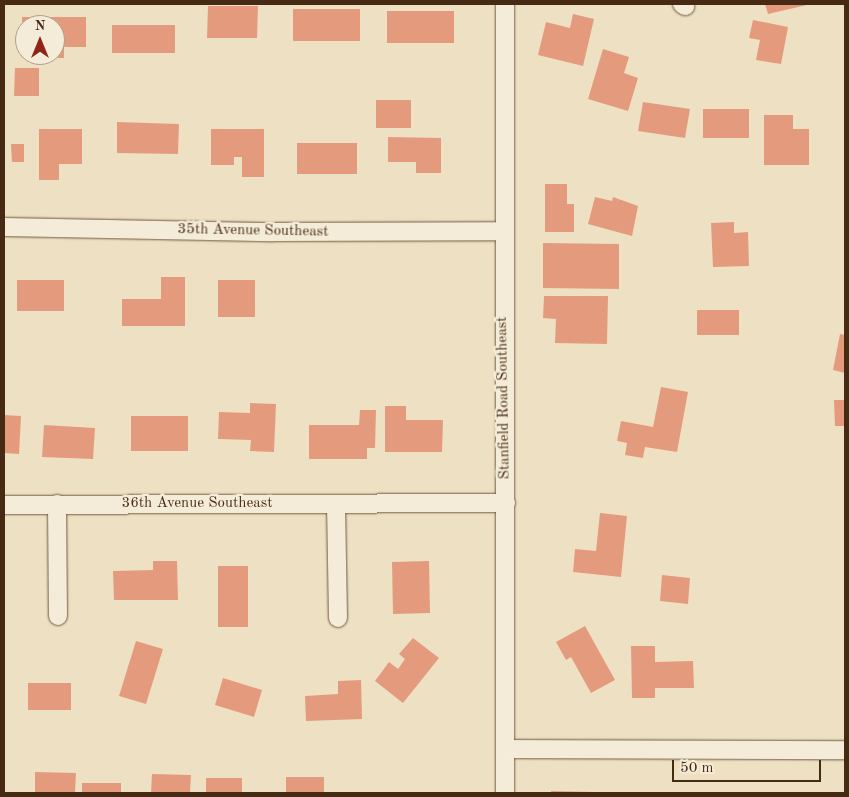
<!DOCTYPE html>
<style>
body{margin:0}
#map{position:relative;width:849px;height:797px;overflow:hidden;background:#eee1c3;font-family:"Old Standard TT",serif}
div>[style]{position:absolute}
.building>*{inset:0;background:#e49b7d}
.roads{filter:drop-shadow(0 0 1px #71583f) drop-shadow(0 0 1px #71583f)}
.street>*{height:18px;margin:-9px;padding:0 9px;transform-origin:9px;border-radius:9px;background:#f4ecd8}
span{translate:-50% -50%;white-space:nowrap;text-align:center;line-height:1.15;-webkit-text-stroke:4.5px #f4ecd8;paint-order:stroke}
.street-label{font-size:15px;color:#472a13}
.frame{position:absolute;inset:0;border:5px solid #472a13;pointer-events:none}
.north{position:absolute;left:15px;top:15px;width:50px;height:50px;box-sizing:border-box;background:#f4ecd8;border:1px solid #af9e89;border-radius:50%;rotate:0deg;font-size:14px;font-weight:700;line-height:20px;text-align:center;color:#472a13}
.north::after{content:'';display:block;margin:auto;width:18px;height:22px;background:#8f2418;clip-path:polygon(50% 0,100% 100%,50% 72%,0 100%)}
.scale{position:absolute;left:672px;top:760px;width:149px;height:22px;box-sizing:border-box;border:2px solid #472a13;border-top:0;padding-left:6px;font-size:15px;line-height:18px;white-space:nowrap;color:#472a13;-webkit-text-stroke:4px #f4ecd8;paint-order:stroke}
</style>
<div id="map">
<div class="building">
<i style="clip-path:polygon(765px 4px,807px 4px,807px 5px,768px 14px)"></i>
<i style="clip-path:polygon(208px 6px,258px 6px,257px 38px,207px 38px)"></i>
<i style="clip-path:polygon(293px 9px,360px 9px,360px 41px,293px 41px)"></i>
<i style="clip-path:polygon(387px 11px,454px 11px,454px 43px,387px 43px)"></i>
<i style="clip-path:polygon(573px 14px,594px 19px,583px 66px,538px 55px,546px 22px,570px 28px)"></i>
<i style="clip-path:polygon(evenodd,22px 17px,86px 17px,86px 47px,64px 47px,64px 58px,22px 58px,22px 17px,25px 25px,55px 25px,55px 55px,25px 55px,25px 25px)"></i>
<i style="clip-path:polygon(753px 20px,788px 27px,781px 64px,756px 60px,760px 40px,749px 38px)"></i>
<i style="clip-path:polygon(112px 25px,175px 25px,175px 53px,112px 53px)"></i>
<i style="clip-path:polygon(603px 49px,629px 57px,624px 73px,638px 78px,628px 111px,588px 99px)"></i>
<i style="clip-path:polygon(15px 68px,39px 68px,39px 96px,14px 96px)"></i>
<i style="clip-path:polygon(376px 100px,411px 100px,411px 128px,376px 128px)"></i>
<i style="clip-path:polygon(643px 102px,690px 109px,685px 138px,638px 131px)"></i>
<i style="clip-path:polygon(703px 109px,749px 109px,749px 138px,703px 138px)"></i>
<i style="clip-path:polygon(764px 115px,793px 115px,793px 129px,809px 129px,809px 165px,764px 165px)"></i>
<i style="clip-path:polygon(117px 122px,179px 124px,178px 154px,117px 153px)"></i>
<i style="clip-path:polygon(39px 129px,82px 129px,82px 164px,59px 164px,59px 180px,39px 180px)"></i>
<i style="clip-path:polygon(211px 129px,264px 129px,264px 177px,242px 177px,242px 157px,234px 157px,234px 165px,211px 165px)"></i>
<i style="clip-path:polygon(388px 137px,441px 138px,441px 173px,416px 173px,416px 162px,388px 162px)"></i>
<i style="clip-path:polygon(297px 143px,357px 143px,357px 174px,297px 174px)"></i>
<i style="clip-path:polygon(11px 144px,24px 144px,24px 162px,12px 162px)"></i>
<i style="clip-path:polygon(545px 184px,567px 184px,567px 204px,574px 204px,574px 232px,545px 232px)"></i>
<i style="clip-path:polygon(595px 197px,612px 201px,613px 197px,638px 206px,632px 236px,588px 224px)"></i>
<i style="clip-path:polygon(734px 222px,734px 233px,748px 232px,749px 266px,713px 267px,711px 223px)"></i>
<i style="clip-path:polygon(543px 243px,619px 244px,619px 289px,543px 288px)"></i>
<i style="clip-path:polygon(161px 277px,185px 277px,185px 326px,122px 326px,122px 299px,161px 299px)"></i>
<i style="clip-path:polygon(17px 280px,64px 280px,64px 311px,17px 311px)"></i>
<i style="clip-path:polygon(218px 280px,255px 280px,255px 317px,218px 317px)"></i>
<i style="clip-path:polygon(544px 296px,608px 296px,607px 344px,555px 343px,556px 319px,543px 318px)"></i>
<i style="clip-path:polygon(697px 310px,739px 310px,739px 335px,697px 335px)"></i>
<i style="clip-path:polygon(840px 334px,845px 335px,845px 373px,833px 370px)"></i>
<i style="clip-path:polygon(661px 387px,688px 392px,677px 452px,645px 447px,643px 458px,625px 455px,627px 443px,617px 441px,621px 421px,653px 427px)"></i>
<i style="clip-path:polygon(834px 400px,845px 400px,845px 426px,835px 426px)"></i>
<i style="clip-path:polygon(250px 403px,276px 404px,274px 452px,250px 451px,251px 440px,218px 439px,219px 412px,250px 413px)"></i>
<i style="clip-path:polygon(385px 406px,406px 406px,406px 420px,443px 420px,442px 452px,385px 452px)"></i>
<i style="clip-path:polygon(360px 410px,376px 410px,375px 448px,367px 448px,367px 459px,309px 459px,309px 425px,359px 425px)"></i>
<i style="clip-path:polygon(4px 415px,21px 416px,19px 454px,4px 453px)"></i>
<i style="clip-path:polygon(131px 416px,188px 416px,188px 451px,131px 451px)"></i>
<i style="clip-path:polygon(44px 425px,95px 428px,93px 459px,42px 457px)"></i>
<i style="clip-path:polygon(600px 513px,627px 516px,621px 577px,573px 572px,575px 549px,596px 551px)"></i>
<i style="clip-path:polygon(153px 561px,177px 561px,178px 600px,114px 600px,113px 571px,153px 570px)"></i>
<i style="clip-path:polygon(429px 561px,430px 613px,393px 614px,392px 562px)"></i>
<i style="clip-path:polygon(218px 566px,248px 566px,248px 627px,218px 627px)"></i>
<i style="clip-path:polygon(662px 575px,690px 578px,688px 604px,660px 601px)"></i>
<i style="clip-path:polygon(585px 626px,615px 680px,591px 693px,571px 657px,566px 660px,556px 642px)"></i>
<i style="clip-path:polygon(413px 638px,439px 658px,403px 703px,375px 681px,389px 662px,398px 669px,405px 659px,399px 654px)"></i>
<i style="clip-path:polygon(136px 641px,163px 649px,146px 704px,119px 696px)"></i>
<i style="clip-path:polygon(631px 646px,655px 646px,655px 662px,693px 661px,694px 688px,655px 688px,655px 698px,632px 698px)"></i>
<i style="clip-path:polygon(223px 678px,262px 690px,254px 717px,215px 705px)"></i>
<i style="clip-path:polygon(361px 680px,362px 719px,306px 721px,305px 696px,338px 694px,338px 681px)"></i>
<i style="clip-path:polygon(28px 683px,71px 683px,71px 710px,28px 710px)"></i>
<i style="clip-path:polygon(35px 772px,76px 773px,75px 793px,35px 793px)"></i>
<i style="clip-path:polygon(152px 774px,191px 775px,190px 793px,151px 793px)"></i>
<i style="clip-path:polygon(286px 777px,324px 777px,324px 793px,286px 793px)"></i>
<i style="clip-path:polygon(206px 778px,242px 778px,242px 793px,206px 793px)"></i>
<i style="clip-path:polygon(82px 783px,121px 783px,121px 793px,82px 793px)"></i>
<i style="clip-path:polygon(551px 791px,597px 792px,597px 793px,551px 793px)"></i>
</div>
<div class="roads">
<div class="street">
<i style="left:505px;top:4px;width:789px;rotate:90deg"></i>
<i style="left:682px;top:4px;width:4px;rotate:34deg"></i>
<i style="left:4px;top:227px;width:269px;rotate:1.1deg"></i>
<i style="left:273px;top:232px;width:230px;rotate:-0.2deg"></i>
<i style="left:57px;top:504px;width:112px;rotate:89.5deg"></i>
<i style="left:336px;top:504px;width:114px;rotate:89deg"></i>
<i style="left:4px;top:505px;width:502px;rotate:-0.23deg"></i>
<i style="left:505px;top:749px;width:340px;rotate:0.2deg"></i>
</div>
</div>
<div class="street-label">
<span style="left:253px;top:231px;rotate:1deg">35th Avenue Southeast</span>
<span style="left:504px;top:398px;rotate:-91deg">Stanfield Road Southeast</span>
<span style="left:197px;top:504px">36th Avenue Southeast</span>
</div>
<div class="frame"></div>
<div class="north">N</div>
<div class="scale">50 m</div>
</div>
